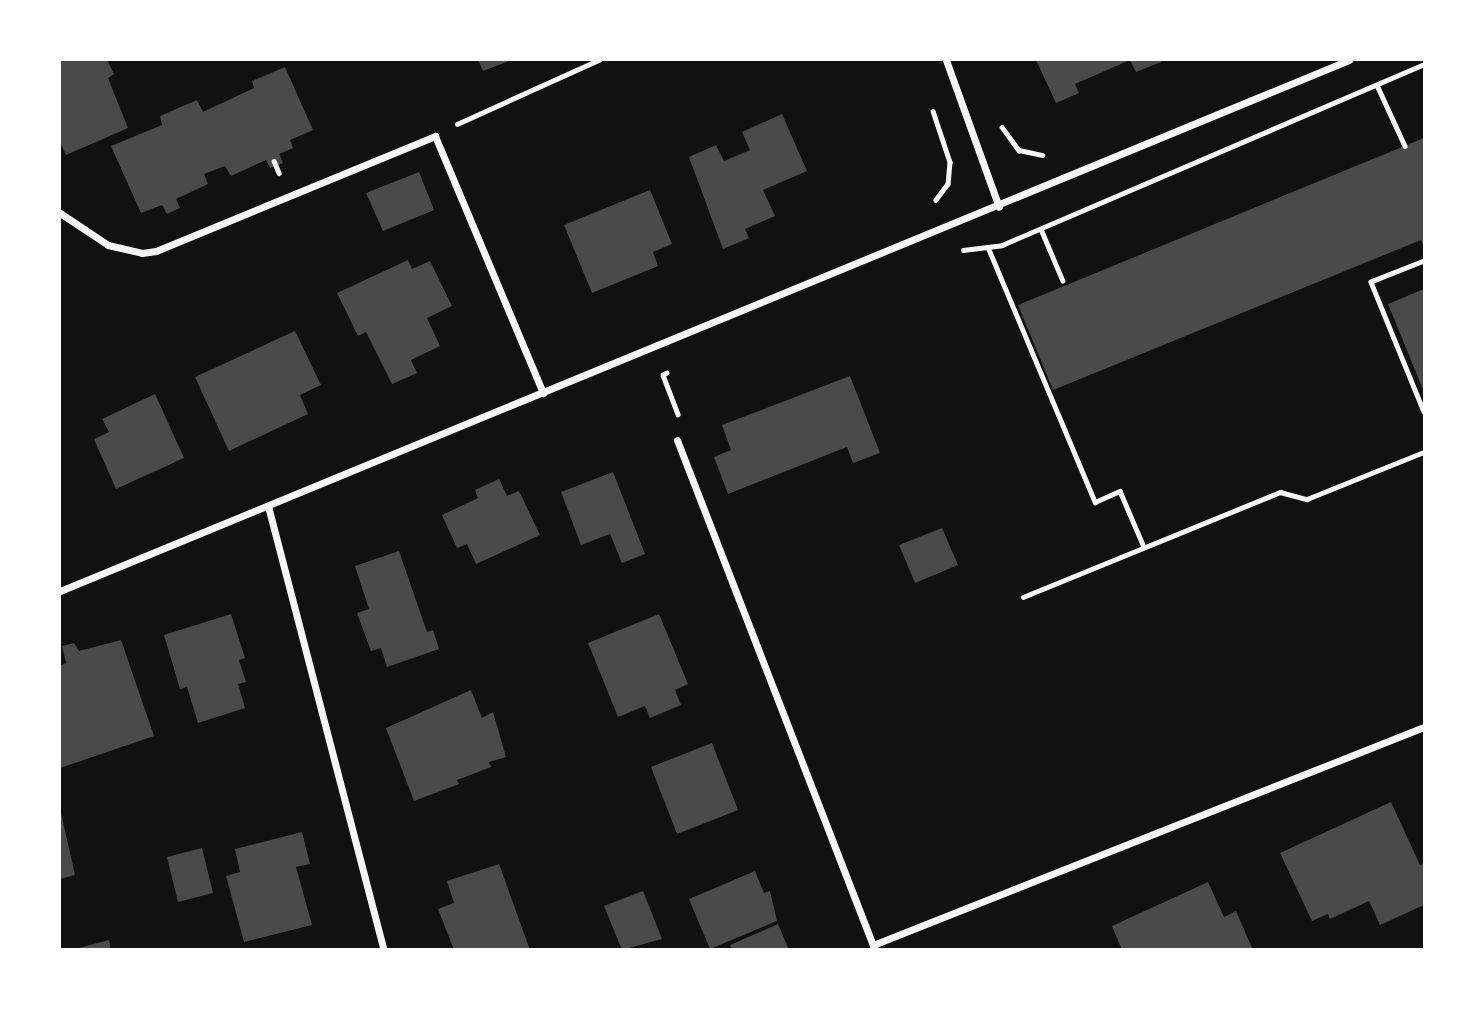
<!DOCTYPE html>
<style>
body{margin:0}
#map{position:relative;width:1484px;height:1009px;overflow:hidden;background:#111;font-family:Lato,sans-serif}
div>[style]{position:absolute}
.building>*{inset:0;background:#4a4a4a}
.path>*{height:4.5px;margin:-2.25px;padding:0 2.25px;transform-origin:2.25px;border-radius:2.25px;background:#f5f5f5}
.minor>*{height:7px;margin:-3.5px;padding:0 3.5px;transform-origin:3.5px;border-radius:3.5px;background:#f5f5f5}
span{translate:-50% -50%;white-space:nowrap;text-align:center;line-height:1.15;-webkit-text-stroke:5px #fff;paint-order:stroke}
.frame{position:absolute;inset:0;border:61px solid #fff;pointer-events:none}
</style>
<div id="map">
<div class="building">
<i style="clip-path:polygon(60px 60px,107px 60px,114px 74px,108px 78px,128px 128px,66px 155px,60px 142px)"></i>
<i style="clip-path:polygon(478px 60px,512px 60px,483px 71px)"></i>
<i style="clip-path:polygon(1036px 60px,1160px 60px,1161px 62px,1136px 72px,1130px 60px,1075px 84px,1079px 93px,1056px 103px)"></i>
<i style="clip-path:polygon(285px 67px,313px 130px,290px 140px,293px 148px,279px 154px,283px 163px,270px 168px,266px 160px,231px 176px,225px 166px,204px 174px,208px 184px,176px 199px,180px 208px,167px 214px,162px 205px,141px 213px,111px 146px,162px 125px,160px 116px,197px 100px,203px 112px,254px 88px,252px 81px)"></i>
<i style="clip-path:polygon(782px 114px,807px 171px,763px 190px,775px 216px,745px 229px,749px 238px,723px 249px,689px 157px,716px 145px,724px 161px,750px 150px,742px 132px)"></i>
<i style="clip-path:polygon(1424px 138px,1424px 248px,1421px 240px,1053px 390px,1018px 305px)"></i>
<i style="clip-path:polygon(419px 172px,434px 210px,383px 231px,366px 193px)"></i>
<i style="clip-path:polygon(650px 190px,672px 244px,653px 252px,658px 266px,592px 293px,564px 225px)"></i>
<i style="clip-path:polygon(408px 260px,412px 269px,430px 261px,452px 306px,427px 318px,440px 346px,411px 360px,417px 373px,392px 384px,366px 332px,358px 336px,337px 293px)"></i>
<i style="clip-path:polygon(1424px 289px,1424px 392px,1388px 304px)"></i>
<i style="clip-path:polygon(295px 331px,321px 385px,300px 395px,308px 414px,229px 451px,195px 377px)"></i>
<i style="clip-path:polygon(850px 376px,880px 453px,853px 463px,847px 447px,728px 494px,714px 457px,731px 450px,722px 425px)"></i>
<i style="clip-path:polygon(155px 394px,184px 458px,116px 489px,94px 439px,109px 432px,102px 419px)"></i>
<i style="clip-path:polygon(613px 472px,645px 554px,622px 563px,610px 534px,581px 545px,561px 492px)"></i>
<i style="clip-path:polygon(499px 479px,507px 496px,519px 491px,540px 535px,476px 564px,467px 544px,457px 548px,442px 515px,478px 498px,475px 490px)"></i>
<i style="clip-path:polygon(942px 528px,958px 565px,915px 583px,899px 545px)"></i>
<i style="clip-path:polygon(399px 551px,427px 632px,433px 630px,439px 649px,387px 667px,381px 648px,371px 651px,357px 613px,369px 609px,355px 566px)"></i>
<i style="clip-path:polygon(231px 614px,245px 658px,239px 660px,246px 682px,238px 684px,245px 708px,198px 723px,187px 687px,180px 689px,164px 635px)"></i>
<i style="clip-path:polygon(659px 614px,688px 684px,675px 690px,681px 705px,650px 718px,645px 706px,618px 717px,588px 643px)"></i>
<i style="clip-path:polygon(121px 640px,154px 736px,60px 768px,60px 666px,66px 663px,62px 646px,74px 643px,79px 651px)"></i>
<i style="clip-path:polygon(471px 690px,482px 718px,493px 712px,506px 757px,489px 762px,491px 767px,457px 780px,459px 784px,414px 801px,386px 728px)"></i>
<i style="clip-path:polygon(712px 743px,738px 810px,677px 834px,651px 767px)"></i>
<i style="clip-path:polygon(1391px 802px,1420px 865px,1424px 863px,1424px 905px,1380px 925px,1369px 901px,1330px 919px,1328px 914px,1312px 921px,1280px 853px)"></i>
<i style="clip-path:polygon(61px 813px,75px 875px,60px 879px,60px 814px)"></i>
<i style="clip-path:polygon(302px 832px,310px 864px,296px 867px,312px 925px,244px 942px,226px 876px,240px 872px,235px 849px)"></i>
<i style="clip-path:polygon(202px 848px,213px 893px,178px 902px,167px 857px)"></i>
<i style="clip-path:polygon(499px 864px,530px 950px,454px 950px,438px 909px,454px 903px,447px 881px)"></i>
<i style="clip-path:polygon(755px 871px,764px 893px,770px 891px,777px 921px,710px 949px,689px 899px)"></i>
<i style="clip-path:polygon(1208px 882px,1224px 917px,1236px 911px,1253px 950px,1122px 950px,1112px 926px)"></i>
<i style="clip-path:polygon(643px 891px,662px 939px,622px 950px,604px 906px)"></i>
<i style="clip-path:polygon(778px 924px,789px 950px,732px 950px,730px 945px)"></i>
<i style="clip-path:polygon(109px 940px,111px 950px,75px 950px,75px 949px)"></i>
</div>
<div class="path">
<i style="left:1377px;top:85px;width:67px;rotate:65.3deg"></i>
<i style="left:933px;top:111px;width:54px;rotate:71.6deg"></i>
<i style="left:950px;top:162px;width:22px;rotate:95deg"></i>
<i style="left:948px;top:184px;width:20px;rotate:127deg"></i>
<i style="left:457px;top:124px;width:156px;rotate:-24.3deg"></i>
<i style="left:1002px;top:127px;width:29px;rotate:54deg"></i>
<i style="left:1019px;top:150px;width:24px;rotate:12deg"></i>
<i style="left:274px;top:161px;width:13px;rotate:67deg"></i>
<i style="left:1041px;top:229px;width:56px;rotate:67.1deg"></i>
<i style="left:988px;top:247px;width:277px;rotate:67.2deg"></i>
<i style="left:1095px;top:502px;width:27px;rotate:-24deg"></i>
<i style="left:1120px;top:491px;width:61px;rotate:66.8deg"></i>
<i style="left:963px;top:250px;width:39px;rotate:-7deg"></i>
<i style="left:1002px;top:245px;width:459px;rotate:-23.2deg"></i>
<i style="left:1424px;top:261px;width:57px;rotate:158.4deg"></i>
<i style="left:1371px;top:282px;width:140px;rotate:67.8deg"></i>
<i style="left:667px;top:373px;width:4px;rotate:153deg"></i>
<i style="left:663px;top:375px;width:42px;rotate:69deg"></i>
<i style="left:1023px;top:597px;width:278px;rotate:-22.2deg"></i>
<i style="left:1280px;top:492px;width:28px;rotate:15deg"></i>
<i style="left:1307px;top:499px;width:126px;rotate:-21.9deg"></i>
</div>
<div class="minor">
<i style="left:946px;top:60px;width:156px;rotate:70.2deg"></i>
<i style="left:60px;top:213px;width:58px;rotate:33.7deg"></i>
<i style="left:108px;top:245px;width:35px;rotate:13deg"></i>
<i style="left:142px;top:253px;width:14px;rotate:-8deg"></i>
<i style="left:156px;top:251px;width:302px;rotate:-22.4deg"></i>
<i style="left:435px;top:136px;width:279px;rotate:67.2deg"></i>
<i style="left:677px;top:440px;width:545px;rotate:68.8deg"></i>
<i style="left:268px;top:506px;width:459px;rotate:75.4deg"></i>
<i style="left:60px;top:591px;width:1394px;rotate:-22.39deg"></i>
<i style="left:873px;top:945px;width:593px;rotate:-21.59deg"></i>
</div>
<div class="frame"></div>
</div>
